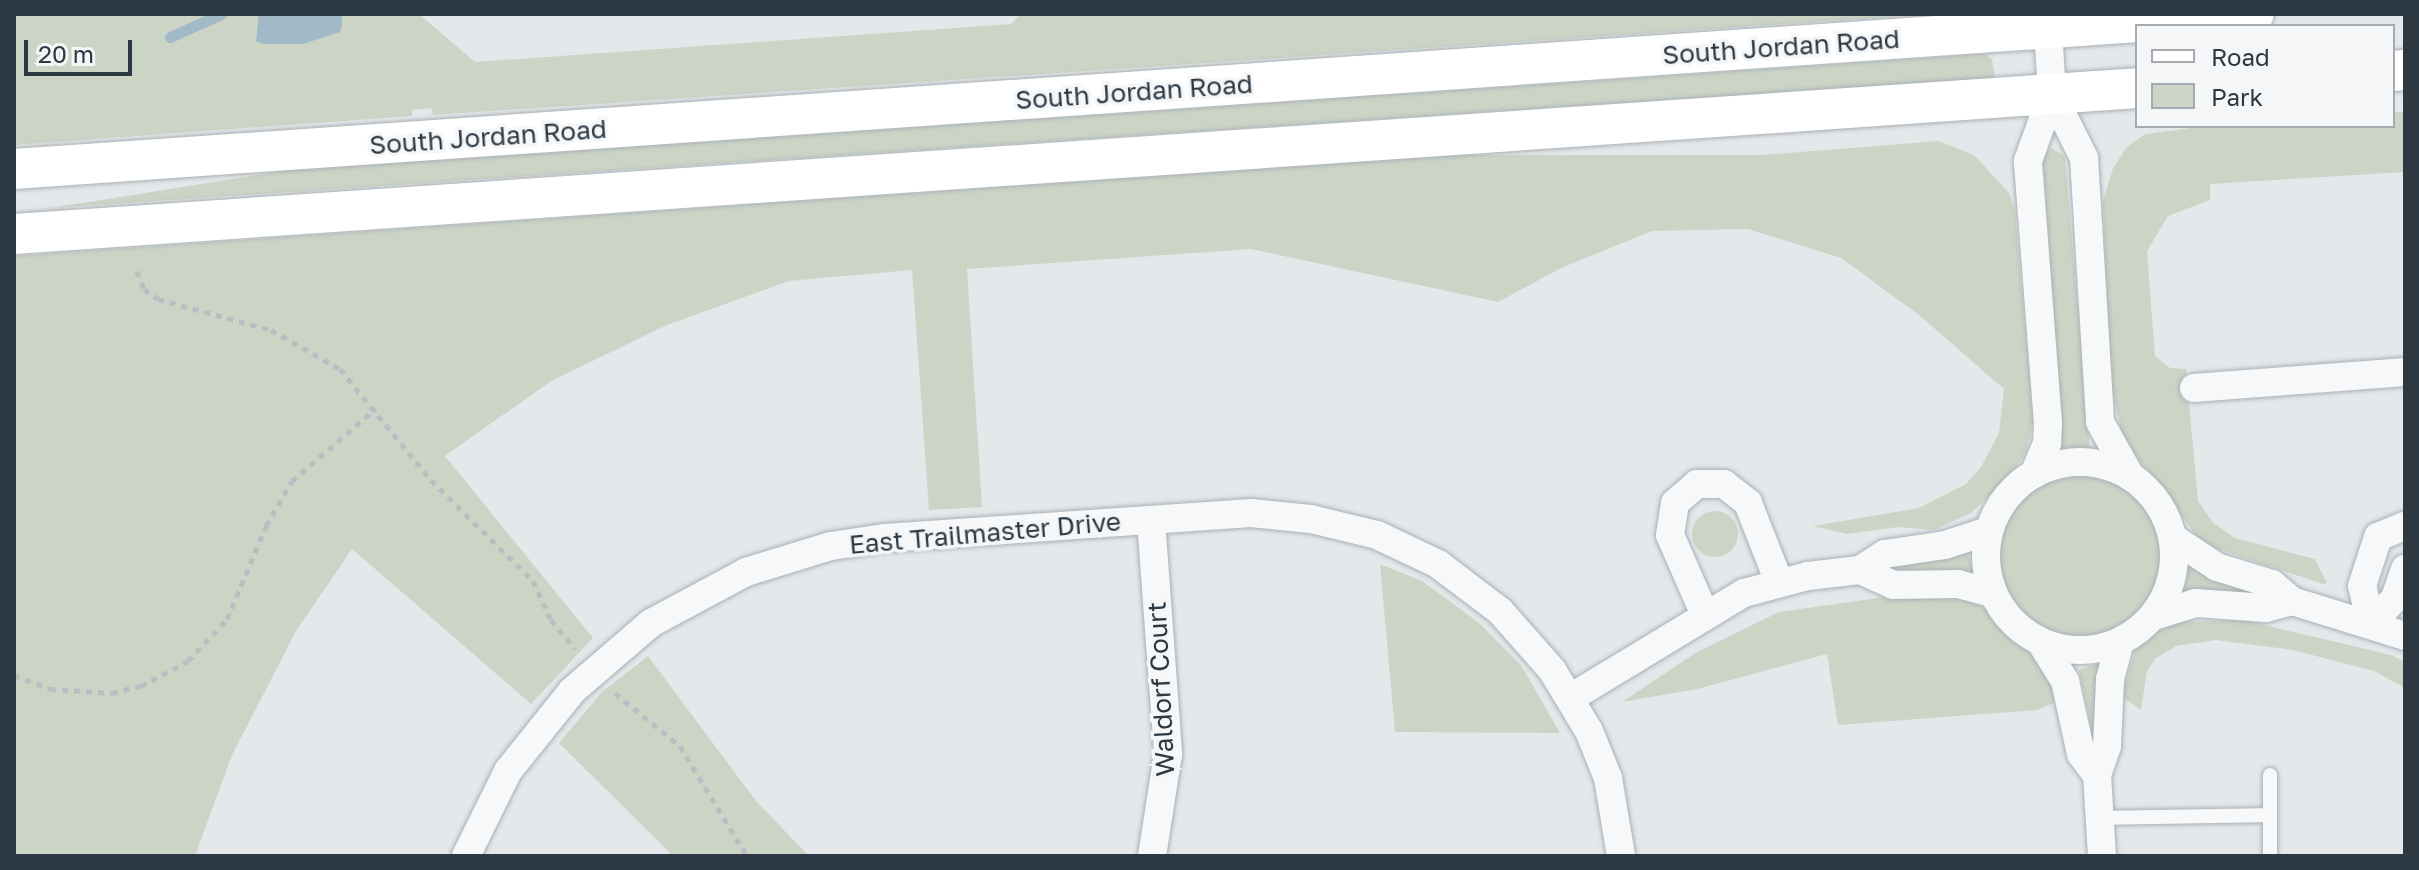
<!DOCTYPE html>
<style>
body{margin:0}
#map{position:relative;width:2419px;height:870px;overflow:hidden;background:#e4e8eb;font-family:"Golos Text",sans-serif}
div>[style]{position:absolute}
.green>*{inset:0;background:#ccd4c6}
.round{border-radius:50%}
.water>*{inset:0;background:#a2bac8}
.stream>*{height:11px;margin:-5.5px;padding:0 5.5px;transform-origin:5.5px;border-radius:5.5px;background:#a2bac8}
.path>*{height:5px;margin-top:-2.5px;transform-origin:0;background:repeating-linear-gradient(90deg,#babec2 0 6px,transparent 0 12px)}
.roads{filter:drop-shadow(0 0 2px #a9b0b5) drop-shadow(0 0 2px #a9b0b5)}
.lane>*{height:14px;margin:-7px;padding:0 7px;transform-origin:7px;border-radius:7px;background:#f7f8f9}
.street>*{height:28px;margin:-14px;padding:0 14px;transform-origin:14px;border-radius:14px;background:#f7f8f9}
.street>.ring{margin:-14px;padding:0;box-sizing:content-box;background:none;border:28px solid #f7f8f9;border-radius:50%}
.secondary>*{height:40px;margin:-20px;padding:0 20px;transform-origin:20px;border-radius:20px;background:#fff}
span{translate:-50% -50%;white-space:nowrap;text-align:center;line-height:1.15;-webkit-text-stroke:7px #f4f6f8;paint-order:stroke}
.street-label{font-size:26px;color:#2c3842}
.frame{position:absolute;inset:0;border:16px solid #2c3842;pointer-events:none}
.legend{position:absolute;left:2135px;top:24px;width:260px;height:104px;box-sizing:border-box;background:#f4f6f8;border:2px solid #a4aaaf;margin:0;padding:10px 14px;list-style:none;font-size:24px;color:#2c3842}
.legend li{display:flex;align-items:center;gap:16px;height:40px}
.legend b{width:40px;border:2px solid #a4aaaf}
.scale{position:absolute;left:24px;top:40px;width:108px;height:36px;box-sizing:border-box;border:4px solid #2c3842;border-top:0;padding-left:10px;font-size:24px;line-height:28px;white-space:nowrap;color:#2c3842;-webkit-text-stroke:6px #f4f6f8;paint-order:stroke}
</style>
<div id="map">
<div class="green">
<i style="clip-path:polygon(14px 14px,419px 14px,475px 62px,1011px 24px,1021px 14px,1931px 14px,433px 115px,432px 108px,412px 110px,412px 116px,14px 145px)"></i>
<i style="clip-path:polygon(1984px 54px,1992px 59px,1995px 78px,51px 208px,289px 170px)"></i>
<i style="clip-path:polygon(2393px 112px,2405px 112px,2405px 172px,2210px 184px,2210px 200px,2168px 216px,2147px 251px,2155px 356px,2170px 368px,2186px 369px,2198px 501px,2213px 523px,2235px 538px,2315px 559px,2327px 583px,2323px 584px,2203px 544px,2123px 439px,2111px 385px,2103px 201px,2113px 168px,2127px 147px,2145px 134px,2207px 126px,2393px 126px)"></i>
<i style="clip-path:polygon(1939px 141px,1974px 155px,2009px 193px,2015px 211px,2033px 421px,2026px 453px,2007px 479px,1971px 513px,1934px 530px,1898px 527px,1847px 534px,1813px 526px,1919px 508px,1966px 484px,1981px 467px,1999px 433px,2004px 389px,1919px 315px,1841px 258px,1748px 229px,1652px 231px,1561px 268px,1498px 302px,1251px 249px,967px 269px,982px 507px,929px 510px,912px 270px,789px 281px,667px 325px,551px 381px,445px 456px,593px 638px,531px 704px,352px 549px,296px 631px,232px 755px,195px 856px,14px 856px,14px 256px,1456px 155px,1762px 155px)"></i>
<i style="clip-path:polygon(2051px 148px,2065px 156px,2090px 451px,2058px 453px,2061px 430px,2043px 156px)"></i>
<i class="round" style="left:1999px;top:474px;width:164px;height:164px"></i>
<i class="round" style="left:1692px;top:511px;width:46px;height:46px"></i>
<i style="clip-path:polygon(1968px 553px,1976px 577px,1890px 568px,1891px 566px)"></i>
<i style="clip-path:polygon(1380px 564px,1422px 581px,1478px 622px,1521px 665px,1560px 733px,1395px 732px)"></i>
<i style="clip-path:polygon(2189px 564px,2269px 594px,2184px 590px)"></i>
<i style="clip-path:polygon(1892px 596px,1966px 598px,1994px 614px,2045px 669px,2058px 701px,2037px 710px,1838px 725px,1827px 654px,1697px 689px,1622px 702px,1697px 652px,1779px 612px)"></i>
<i style="clip-path:polygon(2243px 620px,2391px 655px,2405px 662px,2405px 688px,2374px 671px,2293px 650px,2216px 640px,2176px 646px,2155px 659px,2147px 671px,2141px 710px,2122px 697px,2135px 651px,2155px 632px,2182px 622px)"></i>
<i style="clip-path:polygon(648px 656px,756px 801px,809px 856px,673px 856px,559px 743px,602px 692px)"></i>
<i style="clip-path:polygon(2104px 662px,2096px 746px,2079px 670px)"></i>
</div>
<div class="water">
<i style="clip-path:polygon(259px 14px,342px 14px,342px 25px,340px 32px,303px 44px,262px 44px,256px 41px)"></i>
</div>
<div class="stream">
<i style="left:170px;top:37px;width:56px;rotate:-24.3deg"></i>
</div>
<div class="path">
<i style="left:137px;top:271px;width:19px;rotate:69deg"></i>
<i style="left:144px;top:289px;width:17px;rotate:36deg"></i>
<i style="left:158px;top:299px;width:117px;rotate:15.3deg"></i>
<i style="left:271px;top:330px;width:79px;rotate:29.5deg"></i>
<i style="left:340px;top:369px;width:144px;rotate:50.7deg"></i>
<i style="left:431px;top:480px;width:144px;rotate:44.7deg"></i>
<i style="left:533px;top:581px;width:43px;rotate:65.2deg"></i>
<i style="left:551px;top:620px;width:38px;rotate:50deg"></i>
<i style="left:14px;top:675px;width:39px;rotate:21deg"></i>
<i style="left:50px;top:689px;width:62px;rotate:3.7deg"></i>
<i style="left:112px;top:693px;width:30px;rotate:-14deg"></i>
<i style="left:141px;top:686px;width:53px;rotate:-28deg"></i>
<i style="left:188px;top:661px;width:57px;rotate:-47.1deg"></i>
<i style="left:227px;top:619px;width:101px;rotate:-67.2deg"></i>
<i style="left:266px;top:526px;width:52px;rotate:-60deg"></i>
<i style="left:292px;top:481px;width:110px;rotate:-40.9deg"></i>
<i style="left:615px;top:693px;width:84px;rotate:39.2deg"></i>
<i style="left:680px;top:746px;width:129px;rotate:58.7deg"></i>
</div>
<div class="roads">
<div class="lane">
<i style="left:2270px;top:775px;width:80px;rotate:90deg"></i>
<i style="left:2100px;top:818px;width:170px;rotate:-1deg"></i>
</div>
<div class="street">
<i style="left:2052px;top:94px;width:72px;rotate:63.4deg"></i>
<i style="left:2084px;top:158px;width:264px;rotate:86.5deg"></i>
<i style="left:2100px;top:422px;width:62px;rotate:60.9deg"></i>
<i style="left:2194px;top:388px;width:212px;rotate:-4.3deg"></i>
<i class="ring" style="left:1986px;top:462px;width:160px;height:160px"></i>
<i style="left:2034px;top:474px;width:34px;rotate:-67deg"></i>
<i style="left:2047px;top:443px;width:20px;rotate:-87deg"></i>
<i style="left:2048px;top:423px;width:263px;rotate:-94.4deg"></i>
<i style="left:2028px;top:161px;width:71px;rotate:-70.3deg"></i>
<i style="left:2052px;top:94px;width:65px;rotate:-93.5deg"></i>
<i style="left:1151px;top:520px;width:235px;rotate:85.8deg"></i>
<i style="left:1168px;top:754px;width:103px;rotate:98.9deg"></i>
<i style="left:2173px;top:538px;width:53px;rotate:33.4deg"></i>
<i style="left:2217px;top:567px;width:58px;rotate:17.2deg"></i>
<i style="left:2272px;top:584px;width:26px;rotate:40deg"></i>
<i style="left:2292px;top:601px;width:118px;rotate:17.2deg"></i>
<i style="left:1860px;top:570px;width:36px;rotate:24deg"></i>
<i style="left:1893px;top:585px;width:65px;rotate:-0.9deg"></i>
<i style="left:1958px;top:584px;width:35px;rotate:15deg"></i>
<i style="left:1705px;top:615px;width:87px;rotate:-113.6deg"></i>
<i style="left:1670px;top:535px;width:32px;rotate:-81deg"></i>
<i style="left:1675px;top:503px;width:29px;rotate:-41deg"></i>
<i style="left:1697px;top:484px;width:27px"></i>
<i style="left:1724px;top:484px;width:31px;rotate:38deg"></i>
<i style="left:1748px;top:503px;width:85px;rotate:68.6deg"></i>
<i style="left:2154px;top:616px;width:44px;rotate:-17.2deg"></i>
<i style="left:2196px;top:603px;width:70px;rotate:4.1deg"></i>
<i style="left:2266px;top:608px;width:27px;rotate:-15deg"></i>
<i style="left:2371px;top:624px;width:39px;rotate:-103deg"></i>
<i style="left:2362px;top:586px;width:52px;rotate:-71.9deg"></i>
<i style="left:2378px;top:537px;width:28px;rotate:-23deg"></i>
<i style="left:2371px;top:624px;width:35px;rotate:-47deg"></i>
<i style="left:2395px;top:598px;width:31px;rotate:-71deg"></i>
<i style="left:2042px;top:644px;width:44px;rotate:58.1deg"></i>
<i style="left:2065px;top:681px;width:75px;rotate:77.6deg"></i>
<i style="left:2081px;top:754px;width:26px;rotate:53deg"></i>
<i style="left:1572px;top:697px;width:201px;rotate:-31.2deg"></i>
<i style="left:1744px;top:593px;width:66px;rotate:-14.9deg"></i>
<i style="left:1808px;top:576px;width:52px;rotate:-6.6deg"></i>
<i style="left:1860px;top:570px;width:30px;rotate:-33deg"></i>
<i style="left:1885px;top:554px;width:61px;rotate:-8.5deg"></i>
<i style="left:1945px;top:545px;width:45px;rotate:-18deg"></i>
<i style="left:466px;top:856px;width:95px;rotate:-63.7deg"></i>
<i style="left:508px;top:771px;width:102px;rotate:-51.3deg"></i>
<i style="left:572px;top:691px;width:104px;rotate:-40.7deg"></i>
<i style="left:651px;top:623px;width:108px;rotate:-28.2deg"></i>
<i style="left:746px;top:572px;width:89px;rotate:-17deg"></i>
<i style="left:831px;top:546px;width:55px;rotate:-8.4deg"></i>
<i style="left:885px;top:538px;width:367px;rotate:-3.9deg"></i>
<i style="left:1251px;top:513px;width:60px;rotate:5.7deg"></i>
<i style="left:1311px;top:519px;width:68px;rotate:13.6deg"></i>
<i style="left:1377px;top:535px;width:68px;rotate:25.4deg"></i>
<i style="left:1438px;top:564px;width:78px;rotate:37.2deg"></i>
<i style="left:1500px;top:611px;width:79px;rotate:48.6deg"></i>
<i style="left:1552px;top:670px;width:71px;rotate:58.8deg"></i>
<i style="left:1589px;top:731px;width:51px;rotate:68deg"></i>
<i style="left:1608px;top:778px;width:79px;rotate:80.5deg"></i>
<i style="left:2102px;top:856px;width:81px;rotate:-93.5deg"></i>
<i style="left:2097px;top:775px;width:31px;rotate:-71deg"></i>
<i style="left:2107px;top:746px;width:67px;rotate:-87.4deg"></i>
<i style="left:2110px;top:679px;width:38px;rotate:-75deg"></i>
</div>
<div class="secondary">
<i style="left:2393px;top:71px;width:12px;rotate:-5deg"></i>
<i style="left:14px;top:169px;width:2245px;rotate:-3.96deg"></i>
<i style="left:14px;top:234px;width:2128px;rotate:-3.93deg"></i>
</div>
</div>
<div class="street-label">
<span style="left:1781px;top:47px;rotate:-4deg">South Jordan Road</span>
<span style="left:1134px;top:92px;rotate:-4deg">South Jordan Road</span>
<span style="left:488px;top:137px;rotate:-4deg">South Jordan Road</span>
<span style="left:985px;top:533px;rotate:-5deg">East Trailmaster Drive</span>
<span style="left:1161px;top:689px;rotate:-93deg">Waldorf Court</span>
</div>
<div class="frame"></div>
<ul class="legend">
<li><b style="height:10px;background:#fff"></b>Road</li>
<li><b style="height:22px;background:#ccd4c6"></b>Park</li>
</ul>
<div class="scale">20 m</div>
</div>
